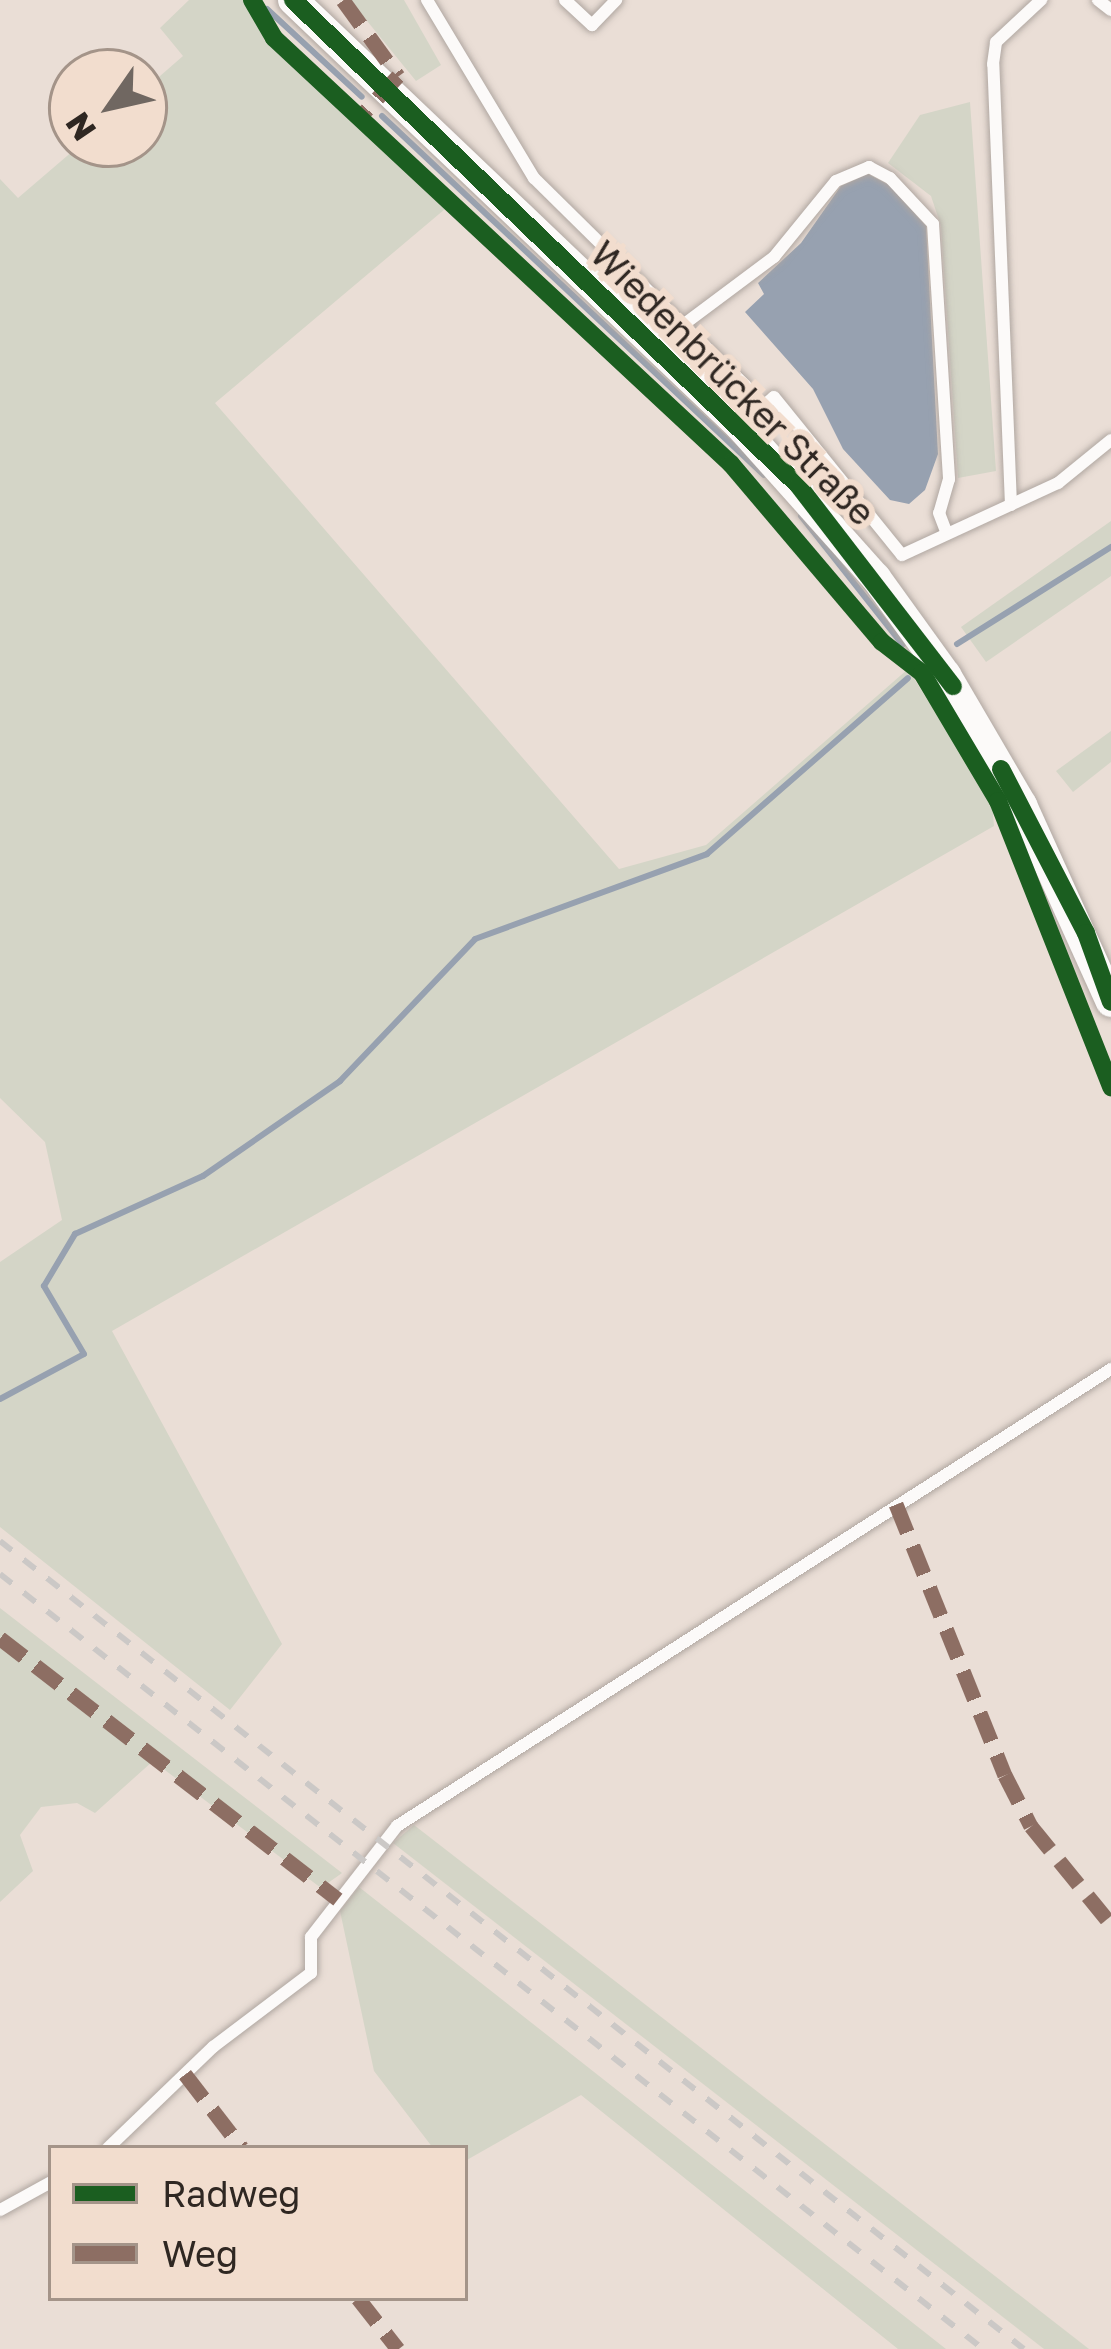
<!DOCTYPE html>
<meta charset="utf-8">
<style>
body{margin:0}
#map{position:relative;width:1111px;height:2349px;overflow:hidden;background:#eaded6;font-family:"Golos Text",sans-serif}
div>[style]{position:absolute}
.green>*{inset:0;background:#d4d5c7}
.water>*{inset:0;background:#97a1b0}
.stream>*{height:6px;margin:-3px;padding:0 3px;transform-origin:3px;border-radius:3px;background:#97a1b0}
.roads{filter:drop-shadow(0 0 3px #b0a7a1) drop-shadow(0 0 3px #b0a7a1)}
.service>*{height:12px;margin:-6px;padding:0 6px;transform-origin:6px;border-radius:6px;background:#fcfaf9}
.tertiary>*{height:30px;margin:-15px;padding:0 15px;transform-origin:15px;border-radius:15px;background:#fcfaf9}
.rail>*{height:6px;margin-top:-3px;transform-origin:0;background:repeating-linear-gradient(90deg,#cbc8c6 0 15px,transparent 0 30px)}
.quiet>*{height:15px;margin-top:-7.5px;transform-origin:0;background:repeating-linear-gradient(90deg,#8d6e63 0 30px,transparent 0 45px)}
.cycleway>*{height:18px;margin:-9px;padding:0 9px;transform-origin:9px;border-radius:9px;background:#1b5e20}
span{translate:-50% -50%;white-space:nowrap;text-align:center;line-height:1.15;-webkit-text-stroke:12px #f2ddce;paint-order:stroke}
.street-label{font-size:36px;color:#2f2722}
.legend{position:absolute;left:48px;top:2145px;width:420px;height:156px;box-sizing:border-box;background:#f2ddce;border:3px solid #a49489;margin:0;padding:15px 21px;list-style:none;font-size:36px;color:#2f2722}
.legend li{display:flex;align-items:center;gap:24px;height:60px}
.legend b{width:60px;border:3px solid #a49489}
.north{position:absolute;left:48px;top:48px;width:120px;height:120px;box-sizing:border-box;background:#f2ddce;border:3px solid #a49489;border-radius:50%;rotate:236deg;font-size:33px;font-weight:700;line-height:48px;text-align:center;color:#2f2722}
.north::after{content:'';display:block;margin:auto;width:42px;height:54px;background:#706761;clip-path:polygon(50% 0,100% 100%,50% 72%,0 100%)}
</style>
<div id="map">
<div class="green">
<i style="clip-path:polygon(189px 0,245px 0,270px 44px,445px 209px,215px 403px,619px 869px,706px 845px,908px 669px,992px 803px,994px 826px,112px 1331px,282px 1644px,230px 1710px,0 1527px,0 1262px,62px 1220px,45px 1142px,0 1098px,0 179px,18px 198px,81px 144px,144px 144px,144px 90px,183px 56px,160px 28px)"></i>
<i style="clip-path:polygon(350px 0,404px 0,441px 65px,416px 81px)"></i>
<i style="clip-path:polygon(970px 102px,996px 471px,958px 478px,941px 226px,931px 196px,888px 163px,920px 115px)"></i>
<i style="clip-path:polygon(1111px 521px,1111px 576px,986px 662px,961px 627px)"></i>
<i style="clip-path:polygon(1111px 731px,1111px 762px,1073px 792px,1056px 771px)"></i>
<i style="clip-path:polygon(0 1608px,342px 1873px,321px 1888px,153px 1761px,95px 1813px,77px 1803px,41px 1807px,20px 1835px,33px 1871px,0 1902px)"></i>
<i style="clip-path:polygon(414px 1825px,1089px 2349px,1044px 2349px,393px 1843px)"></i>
<i style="clip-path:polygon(359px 1887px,946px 2349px,898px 2349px,581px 2095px,465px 2161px,465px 2148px,433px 2148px,374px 2071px,340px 1911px)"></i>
</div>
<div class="water">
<i style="clip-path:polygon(868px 174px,889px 185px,926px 226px,938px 454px,925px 490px,909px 504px,890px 500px,843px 449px,813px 389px,745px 312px,764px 294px,758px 283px,801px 243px,841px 186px)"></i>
</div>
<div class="stream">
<i style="left:267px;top:9px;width:129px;rotate:42.8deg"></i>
<i style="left:382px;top:116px;width:524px;rotate:43.22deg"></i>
<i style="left:801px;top:516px;width:164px;rotate:51.7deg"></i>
<i style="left:957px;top:644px;width:182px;rotate:-32.2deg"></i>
<i style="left:0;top:1399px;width:95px;rotate:-28.2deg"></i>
<i style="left:84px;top:1354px;width:79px;rotate:-120.5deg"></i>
<i style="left:44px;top:1286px;width:61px;rotate:-59.2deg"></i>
<i style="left:75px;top:1234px;width:141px;rotate:-24.4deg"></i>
<i style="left:203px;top:1176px;width:167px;rotate:-34.7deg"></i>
<i style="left:340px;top:1081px;width:196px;rotate:-46.4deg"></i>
<i style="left:475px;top:939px;width:247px;rotate:-20.1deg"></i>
<i style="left:707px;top:854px;width:267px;rotate:-41.2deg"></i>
</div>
<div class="roads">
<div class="service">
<i style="left:427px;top:0;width:208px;rotate:59deg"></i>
<i style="left:534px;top:178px;width:209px;rotate:44.6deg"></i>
<i style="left:565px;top:0;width:37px;rotate:43deg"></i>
<i style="left:592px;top:25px;width:35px;rotate:-46deg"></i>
<i style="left:1098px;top:0;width:16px;rotate:38deg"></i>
<i style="left:746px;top:386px;width:88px;rotate:-135.9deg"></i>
<i style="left:683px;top:325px;width:114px;rotate:-36.8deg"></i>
<i style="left:774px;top:257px;width:98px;rotate:-50.8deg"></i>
<i style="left:836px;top:181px;width:36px;rotate:-23deg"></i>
<i style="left:869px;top:167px;width:24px;rotate:28deg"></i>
<i style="left:890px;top:178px;width:63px;rotate:46.9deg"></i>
<i style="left:933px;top:224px;width:256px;rotate:86.4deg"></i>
<i style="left:949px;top:479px;width:35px;rotate:106deg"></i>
<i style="left:939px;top:513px;width:22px;rotate:69deg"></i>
<i style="left:741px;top:425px;width:43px;rotate:-40.3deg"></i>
<i style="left:774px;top:397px;width:203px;rotate:51deg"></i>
<i style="left:902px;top:555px;width:172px;rotate:-24.8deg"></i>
<i style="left:1058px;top:483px;width:68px;rotate:-39.1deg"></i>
<i style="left:1011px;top:505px;width:441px;rotate:-92.3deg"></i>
<i style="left:993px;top:64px;width:22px;rotate:-82deg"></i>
<i style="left:996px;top:42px;width:62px;rotate:-43deg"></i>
<i style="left:108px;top:2148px;width:146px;rotate:-43.9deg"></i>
<i style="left:213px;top:2047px;width:123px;rotate:-37.1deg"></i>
<i style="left:311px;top:1973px;width:36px;rotate:-90deg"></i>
<i style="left:311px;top:1937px;width:140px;rotate:-52.2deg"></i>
<i style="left:397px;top:1826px;width:848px;rotate:-32.62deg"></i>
<i style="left:0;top:2210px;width:58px;rotate:-28.8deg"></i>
</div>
<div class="tertiary">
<i style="left:293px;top:0;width:617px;rotate:43.62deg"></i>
<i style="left:740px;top:426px;width:204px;rotate:48.2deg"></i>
<i style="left:876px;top:578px;width:120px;rotate:54.2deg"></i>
<i style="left:946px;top:675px;width:151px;rotate:59.7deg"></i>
<i style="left:1022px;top:805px;width:216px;rotate:65.7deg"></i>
</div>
</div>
<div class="rail">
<i style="left:0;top:1541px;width:1304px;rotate:38.28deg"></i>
<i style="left:0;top:1574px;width:1252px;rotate:38.25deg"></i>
</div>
<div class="quiet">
<i style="left:343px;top:0;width:94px;rotate:54.1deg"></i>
<i style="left:398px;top:76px;width:57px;rotate:132.9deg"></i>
<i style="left:896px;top:1504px;width:292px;rotate:68.1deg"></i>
<i style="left:1005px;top:1775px;width:57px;rotate:63deg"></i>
<i style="left:1031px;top:1826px;width:127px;rotate:50.8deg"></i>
<i style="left:0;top:1638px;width:427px;rotate:37.7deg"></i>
<i style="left:185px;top:2074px;width:93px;rotate:52.4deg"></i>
<i style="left:358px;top:2298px;width:65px;rotate:51.9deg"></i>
</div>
<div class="cycleway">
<i style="left:252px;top:0;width:44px;rotate:59.9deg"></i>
<i style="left:274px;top:38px;width:625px;rotate:42.99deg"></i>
<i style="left:731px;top:464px;width:233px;rotate:49.7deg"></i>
<i style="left:882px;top:642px;width:51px;rotate:37.8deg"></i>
<i style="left:922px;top:673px;width:149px;rotate:59.3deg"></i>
<i style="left:998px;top:801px;width:308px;rotate:68.4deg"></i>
<i style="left:293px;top:0;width:700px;rotate:43.84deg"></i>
<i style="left:798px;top:485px;width:254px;rotate:52.4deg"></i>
<i style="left:1001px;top:769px;width:185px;rotate:62.6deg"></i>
<i style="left:1086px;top:933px;width:73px;rotate:70.1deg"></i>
</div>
<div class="street-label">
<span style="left:733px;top:383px;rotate:45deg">Wiedenbrücker Straße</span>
</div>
<ul class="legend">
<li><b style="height:15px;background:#1b5e20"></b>Radweg</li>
<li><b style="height:15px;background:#8d6e63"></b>Weg</li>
</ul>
<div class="north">N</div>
</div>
